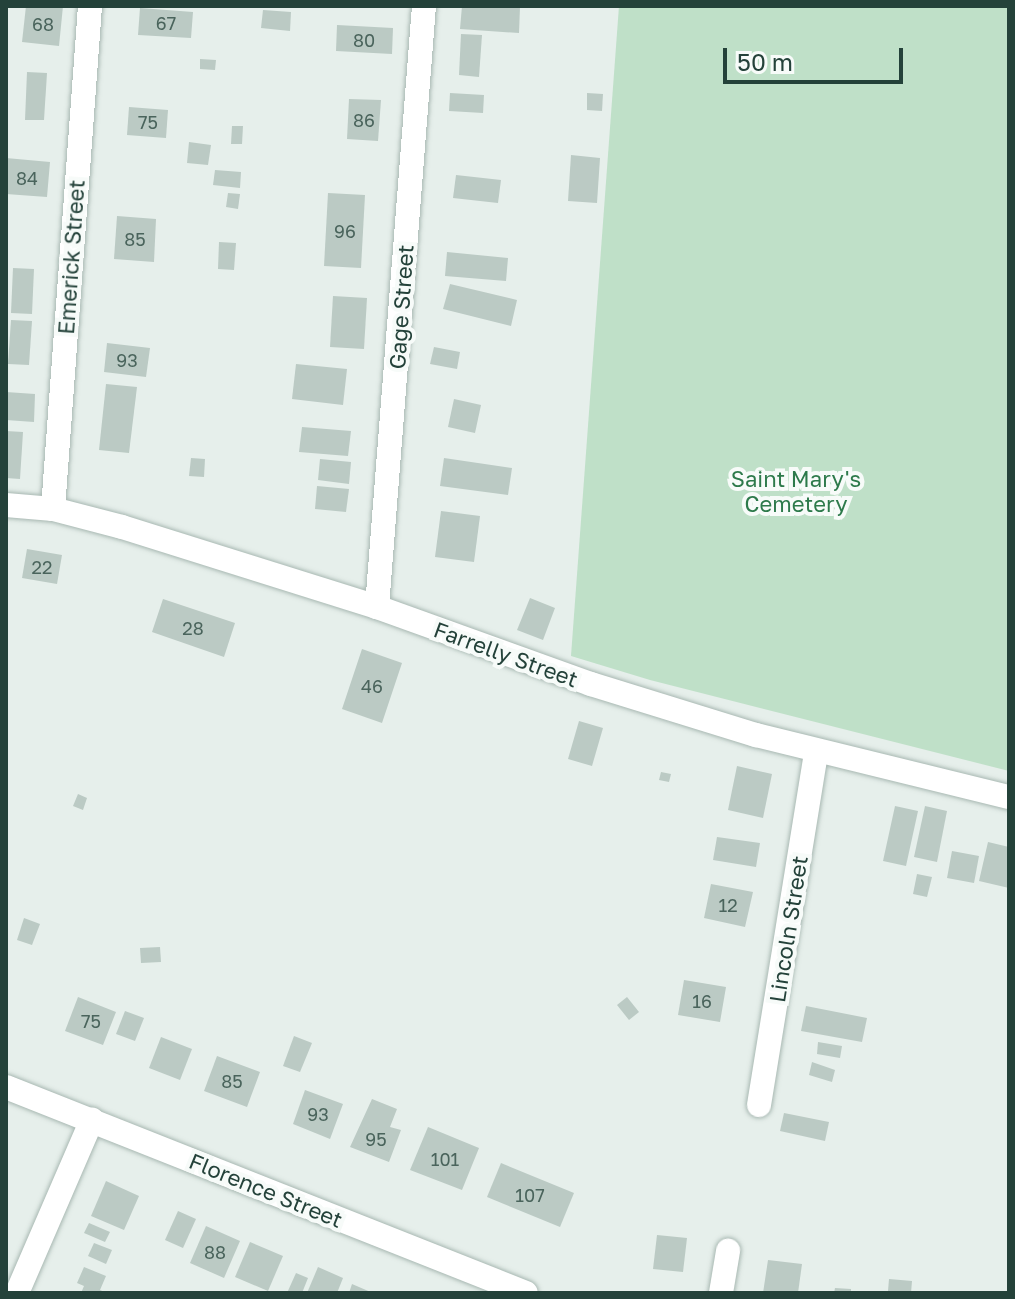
<!DOCTYPE html>
<style>
body{margin:0}
#map{position:relative;width:1015px;height:1299px;overflow:hidden;background:#e6efeb;font-family:"Golos Text",sans-serif}
div>[style]{position:absolute}
.green>*{inset:0;background:#bfe0c8}
.building>*{inset:0;background:#bbcac4}
.roads{filter:drop-shadow(0 0 2px #a8b8b2) drop-shadow(0 0 2px #a8b8b2)}
.minor>*{height:24px;margin:-12px;padding:0 12px;transform-origin:12px;border-radius:12px;background:#fff}
.tertiary>*{height:24px;margin:-12px;padding:0 12px;transform-origin:12px;border-radius:12px;background:#fff}
span{translate:-50% -50%;white-space:nowrap;text-align:center;line-height:1.15;-webkit-text-stroke:8px #f7fbf9;paint-order:stroke}
.number-label{font-size:18px;color:#4a645c}
.number-label span{-webkit-text-stroke-width:0}
.street-label{font-size:22px;color:#24423a}
.park-label{font-size:22px;color:#2d7a4b}
.frame{position:absolute;inset:0;border:8px solid #24423a;pointer-events:none}
.scale{position:absolute;left:723px;top:48px;width:180px;height:36px;box-sizing:border-box;border:4px solid #24423a;border-top:0;padding-left:10px;font-size:24px;line-height:28px;white-space:nowrap;color:#24423a;-webkit-text-stroke:6px #f7fbf9;paint-order:stroke}
</style>
<div id="map">
<div class="green">
<i style="clip-path:polygon(619px 6px,1009px 6px,1009px 771px,650px 680px,571px 656px)"></i>
</div>
<div class="building">
<i style="clip-path:polygon(26px 6px,63px 6px,59px 46px,22px 42px)"></i>
<i style="clip-path:polygon(462px 6px,520px 7px,519px 33px,460px 29px)"></i>
<i style="clip-path:polygon(140px 8px,193px 12px,191px 38px,138px 35px)"></i>
<i style="clip-path:polygon(263px 10px,291px 12px,290px 31px,261px 28px)"></i>
<i style="clip-path:polygon(337px 25px,393px 28px,392px 54px,336px 51px)"></i>
<i style="clip-path:polygon(461px 34px,482px 35px,479px 77px,459px 75px)"></i>
<i style="clip-path:polygon(200px 59px,216px 60px,215px 70px,200px 69px)"></i>
<i style="clip-path:polygon(27px 72px,47px 73px,44px 120px,25px 120px)"></i>
<i style="clip-path:polygon(450px 93px,484px 95px,483px 113px,449px 111px)"></i>
<i style="clip-path:polygon(587px 93px,603px 94px,602px 111px,587px 110px)"></i>
<i style="clip-path:polygon(349px 99px,381px 100px,378px 141px,347px 139px)"></i>
<i style="clip-path:polygon(129px 107px,168px 110px,166px 138px,127px 135px)"></i>
<i style="clip-path:polygon(232px 126px,243px 126px,242px 144px,231px 144px)"></i>
<i style="clip-path:polygon(189px 142px,211px 145px,208px 165px,187px 163px)"></i>
<i style="clip-path:polygon(571px 155px,600px 158px,597px 203px,568px 201px)"></i>
<i style="clip-path:polygon(6px 158px,50px 162px,47px 197px,6px 194px)"></i>
<i style="clip-path:polygon(215px 170px,241px 172px,240px 188px,213px 185px)"></i>
<i style="clip-path:polygon(456px 175px,501px 180px,498px 203px,453px 198px)"></i>
<i style="clip-path:polygon(228px 193px,240px 194px,238px 209px,226px 207px)"></i>
<i style="clip-path:polygon(328px 193px,365px 195px,361px 268px,324px 266px)"></i>
<i style="clip-path:polygon(117px 216px,156px 219px,154px 262px,114px 259px)"></i>
<i style="clip-path:polygon(219px 242px,236px 243px,234px 270px,218px 269px)"></i>
<i style="clip-path:polygon(447px 252px,508px 258px,506px 281px,445px 276px)"></i>
<i style="clip-path:polygon(13px 268px,34px 269px,32px 314px,11px 313px)"></i>
<i style="clip-path:polygon(450px 284px,517px 300px,511px 326px,443px 309px)"></i>
<i style="clip-path:polygon(333px 296px,367px 298px,364px 349px,330px 347px)"></i>
<i style="clip-path:polygon(11px 320px,32px 321px,29px 365px,8px 364px)"></i>
<i style="clip-path:polygon(107px 343px,150px 348px,146px 377px,104px 372px)"></i>
<i style="clip-path:polygon(434px 347px,460px 352px,457px 369px,430px 364px)"></i>
<i style="clip-path:polygon(296px 364px,347px 369px,343px 405px,292px 399px)"></i>
<i style="clip-path:polygon(106px 384px,137px 387px,129px 453px,99px 450px)"></i>
<i style="clip-path:polygon(6px 392px,35px 394px,34px 422px,6px 420px)"></i>
<i style="clip-path:polygon(454px 399px,481px 405px,475px 433px,448px 427px)"></i>
<i style="clip-path:polygon(302px 427px,351px 431px,348px 456px,299px 452px)"></i>
<i style="clip-path:polygon(6px 431px,23px 432px,20px 479px,6px 478px)"></i>
<i style="clip-path:polygon(191px 458px,205px 459px,204px 477px,189px 476px)"></i>
<i style="clip-path:polygon(444px 458px,512px 468px,508px 495px,440px 486px)"></i>
<i style="clip-path:polygon(320px 459px,351px 462px,349px 484px,318px 480px)"></i>
<i style="clip-path:polygon(317px 486px,349px 489px,346px 512px,315px 509px)"></i>
<i style="clip-path:polygon(441px 511px,480px 516px,474px 562px,435px 557px)"></i>
<i style="clip-path:polygon(27px 549px,62px 555px,57px 584px,22px 578px)"></i>
<i style="clip-path:polygon(530px 598px,555px 608px,543px 640px,517px 630px)"></i>
<i style="clip-path:polygon(163px 599px,235px 623px,224px 657px,152px 632px)"></i>
<i style="clip-path:polygon(362px 649px,402px 663px,382px 723px,342px 709px)"></i>
<i style="clip-path:polygon(579px 721px,603px 728px,592px 766px,568px 759px)"></i>
<i style="clip-path:polygon(737px 766px,772px 774px,763px 818px,728px 810px)"></i>
<i style="clip-path:polygon(661px 772px,671px 774px,669px 782px,659px 780px)"></i>
<i style="clip-path:polygon(78px 794px,87px 798px,83px 810px,73px 806px)"></i>
<i style="clip-path:polygon(895px 806px,918px 811px,906px 866px,883px 861px)"></i>
<i style="clip-path:polygon(925px 806px,947px 811px,937px 862px,914px 857px)"></i>
<i style="clip-path:polygon(717px 837px,760px 843px,756px 867px,713px 860px)"></i>
<i style="clip-path:polygon(988px 842px,1009px 847px,1009px 888px,979px 881px)"></i>
<i style="clip-path:polygon(952px 851px,979px 856px,974px 883px,947px 878px)"></i>
<i style="clip-path:polygon(917px 874px,932px 877px,927px 897px,913px 894px)"></i>
<i style="clip-path:polygon(711px 884px,753px 892px,745px 927px,704px 918px)"></i>
<i style="clip-path:polygon(24px 918px,40px 924px,32px 945px,17px 940px)"></i>
<i style="clip-path:polygon(160px 947px,161px 962px,141px 963px,140px 948px)"></i>
<i style="clip-path:polygon(684px 980px,726px 987px,720px 1022px,678px 1015px)"></i>
<i style="clip-path:polygon(78px 997px,116px 1012px,103px 1045px,65px 1031px)"></i>
<i style="clip-path:polygon(627px 997px,639px 1012px,629px 1020px,617px 1005px)"></i>
<i style="clip-path:polygon(806px 1006px,867px 1018px,862px 1042px,801px 1031px)"></i>
<i style="clip-path:polygon(125px 1011px,144px 1018px,135px 1041px,116px 1034px)"></i>
<i style="clip-path:polygon(294px 1036px,312px 1043px,300px 1072px,283px 1066px)"></i>
<i style="clip-path:polygon(161px 1037px,192px 1049px,180px 1080px,149px 1068px)"></i>
<i style="clip-path:polygon(818px 1042px,842px 1046px,840px 1058px,817px 1054px)"></i>
<i style="clip-path:polygon(217px 1056px,260px 1072px,247px 1107px,204px 1091px)"></i>
<i style="clip-path:polygon(812px 1062px,835px 1070px,832px 1082px,809px 1075px)"></i>
<i style="clip-path:polygon(305px 1090px,343px 1104px,330px 1139px,293px 1124px)"></i>
<i style="clip-path:polygon(372px 1099px,397px 1109px,390px 1127px,401px 1130px,389px 1162px,350px 1147px)"></i>
<i style="clip-path:polygon(784px 1113px,829px 1122px,825px 1141px,780px 1131px)"></i>
<i style="clip-path:polygon(428px 1127px,479px 1148px,462px 1190px,410px 1170px)"></i>
<i style="clip-path:polygon(501px 1163px,574px 1193px,560px 1227px,487px 1197px)"></i>
<i style="clip-path:polygon(106px 1181px,139px 1196px,124px 1230px,91px 1216px)"></i>
<i style="clip-path:polygon(178px 1211px,196px 1219px,183px 1248px,165px 1240px)"></i>
<i style="clip-path:polygon(89px 1223px,110px 1232px,105px 1242px,84px 1233px)"></i>
<i style="clip-path:polygon(206px 1226px,240px 1241px,224px 1278px,190px 1263px)"></i>
<i style="clip-path:polygon(657px 1235px,687px 1238px,683px 1272px,653px 1269px)"></i>
<i style="clip-path:polygon(250px 1242px,283px 1256px,268px 1291px,235px 1277px)"></i>
<i style="clip-path:polygon(94px 1243px,112px 1250px,106px 1264px,88px 1256px)"></i>
<i style="clip-path:polygon(768px 1260px,802px 1264px,798px 1293px,763px 1293px)"></i>
<i style="clip-path:polygon(84px 1267px,106px 1276px,100px 1290px,107px 1293px,81px 1293px,84px 1286px,77px 1283px)"></i>
<i style="clip-path:polygon(318px 1267px,343px 1278px,337px 1293px,307px 1293px)"></i>
<i style="clip-path:polygon(296px 1273px,308px 1278px,302px 1293px,287px 1293px)"></i>
<i style="clip-path:polygon(889px 1279px,912px 1281px,911px 1293px,888px 1291px)"></i>
<i style="clip-path:polygon(352px 1284px,373px 1293px,349px 1293px)"></i>
<i style="clip-path:polygon(835px 1288px,851px 1289px,851px 1293px,834px 1293px)"></i>
</div>
<div class="roads">
<div class="minor">
<i style="left:53px;top:509px;width:504px;rotate:-85.79deg"></i>
<i style="left:377px;top:607px;width:603px;rotate:-85.53deg"></i>
<i style="left:6px;top:1087px;width:559px;rotate:21.61deg"></i>
<i style="left:759px;top:1105px;width:357px;rotate:-80.8deg"></i>
<i style="left:17px;top:1293px;width:189px;rotate:-66.6deg"></i>
<i style="left:721px;top:1293px;width:43px;rotate:-80.5deg"></i>
</div>
<div class="tertiary">
<i style="left:6px;top:505px;width:47px;rotate:4.9deg"></i>
<i style="left:53px;top:509px;width:71px;rotate:14.6deg"></i>
<i style="left:122px;top:527px;width:267px;rotate:17.4deg"></i>
<i style="left:377px;top:607px;width:227px;rotate:19.8deg"></i>
<i style="left:591px;top:684px;width:173px;rotate:17.2deg"></i>
<i style="left:756px;top:735px;width:260px;rotate:13.8deg"></i>
</div>
</div>
<div class="number-label">
<span style="left:166px;top:23px">67</span>
<span style="left:43px;top:24px">68</span>
<span style="left:364px;top:40px">80</span>
<span style="left:364px;top:120px">86</span>
<span style="left:148px;top:122px">75</span>
<span style="left:27px;top:178px">84</span>
<span style="left:345px;top:231px">96</span>
<span style="left:135px;top:239px">85</span>
<span style="left:127px;top:360px">93</span>
<span style="left:42px;top:567px">22</span>
<span style="left:193px;top:628px">28</span>
<span style="left:372px;top:686px">46</span>
<span style="left:728px;top:905px">12</span>
<span style="left:702px;top:1001px">16</span>
<span style="left:91px;top:1021px">75</span>
<span style="left:232px;top:1081px">85</span>
<span style="left:318px;top:1114px">93</span>
<span style="left:376px;top:1139px">95</span>
<span style="left:445px;top:1159px">101</span>
<span style="left:530px;top:1195px">107</span>
<span style="left:215px;top:1252px">88</span>
</div>
<div class="street-label">
<span style="left:71px;top:257px;rotate:-86deg">Emerick Street</span>
<span style="left:401px;top:307px;rotate:-86deg">Gage Street</span>
<span style="left:506px;top:654px;rotate:20deg">Farrelly Street</span>
<span style="left:788px;top:929px;rotate:-81deg">Lincoln Street</span>
<span style="left:266px;top:1190px;rotate:22deg">Florence Street</span>
</div>
<div class="park-label">
<span style="left:796px;top:491px">Saint Mary's<br>Cemetery</span>
</div>
<div class="frame"></div>
<div class="scale">50 m</div>
</div>
